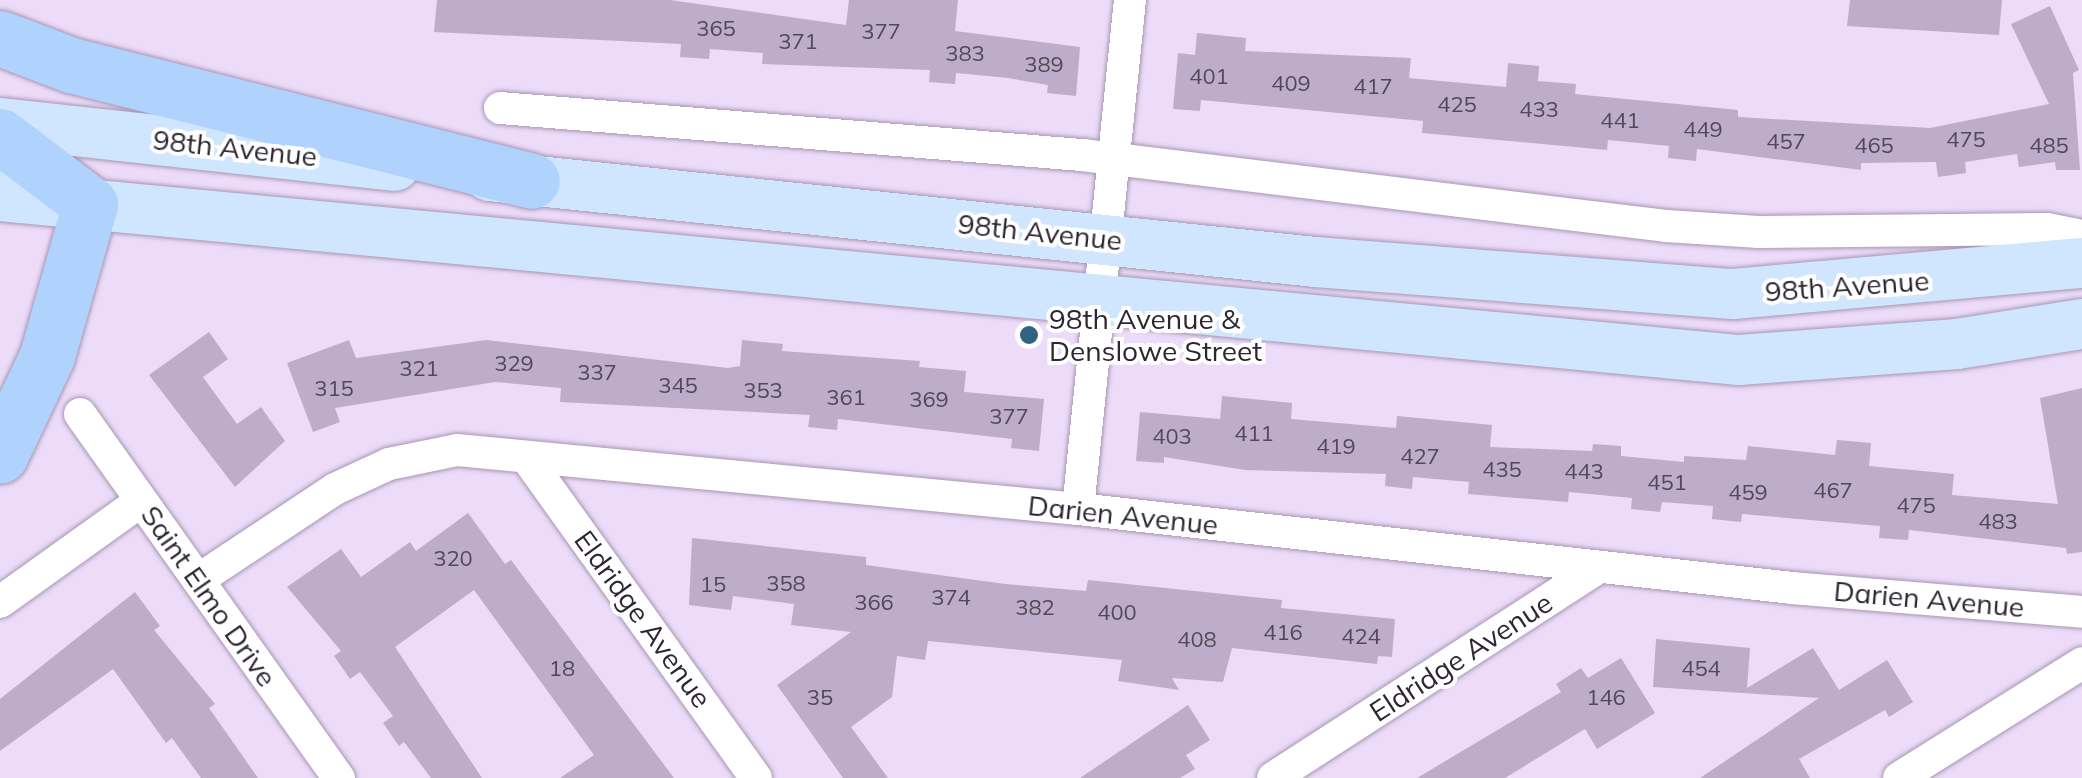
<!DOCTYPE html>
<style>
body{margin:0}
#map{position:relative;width:2082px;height:778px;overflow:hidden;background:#ecdbf9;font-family:Mulish,sans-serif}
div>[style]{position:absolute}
.building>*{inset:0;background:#beadca}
.roads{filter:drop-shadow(0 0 2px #a797b3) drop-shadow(0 0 2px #a797b3)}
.street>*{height:32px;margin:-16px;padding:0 16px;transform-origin:16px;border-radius:16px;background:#fff}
.primary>*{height:50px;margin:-25px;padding:0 25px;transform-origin:25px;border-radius:25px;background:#d0e5fe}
.highway>*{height:55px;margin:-27.5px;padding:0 27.5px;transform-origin:27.5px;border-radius:27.5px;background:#b0d3fd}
.dots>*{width:28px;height:28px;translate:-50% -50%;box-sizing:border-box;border:5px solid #fff;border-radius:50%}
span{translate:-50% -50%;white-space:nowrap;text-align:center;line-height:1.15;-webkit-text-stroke:8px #fff;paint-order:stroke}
.number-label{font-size:22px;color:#514858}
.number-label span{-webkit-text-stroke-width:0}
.street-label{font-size:28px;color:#2d2632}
.poi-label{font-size:28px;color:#2d2632}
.left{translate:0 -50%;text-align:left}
</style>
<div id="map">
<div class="building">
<i style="clip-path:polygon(437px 0,670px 0,846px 25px,849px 0,958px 0,955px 31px,1080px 47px,1076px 96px,1047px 93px,1048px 85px,1008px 78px,956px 73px,955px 84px,929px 82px,930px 70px,762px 64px,763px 53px,710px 49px,709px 59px,680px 57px,681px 44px,434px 32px)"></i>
<i style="clip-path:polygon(1850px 0,2002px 0,1999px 35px,1847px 26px)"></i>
<i style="clip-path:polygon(2050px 6px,2079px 70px,2073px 73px,2080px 170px,2056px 170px,2055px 162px,2019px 167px,2017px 154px,1965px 162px,1966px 173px,1938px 177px,1936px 162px,1861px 163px,1861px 170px,1697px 149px,1696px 161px,1668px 158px,1669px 146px,1608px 140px,1607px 150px,1422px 133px,1423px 121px,1201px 100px,1200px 111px,1173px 109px,1178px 53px,1195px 55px,1197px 33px,1246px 38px,1245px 51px,1411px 58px,1409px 78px,1506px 87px,1508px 63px,1539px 66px,1538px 81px,1576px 84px,1575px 94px,1738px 110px,1738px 117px,1930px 128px,2049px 104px,2011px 24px)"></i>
<i style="clip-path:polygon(209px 332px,228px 359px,203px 377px,237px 424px,261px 407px,285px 441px,235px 487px,149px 375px)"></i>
<i style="clip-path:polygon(349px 340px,356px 358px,486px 340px,728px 368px,740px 366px,742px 340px,783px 344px,782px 351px,920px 361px,919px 367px,966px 371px,964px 392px,1044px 399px,1039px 451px,1011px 448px,1012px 439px,838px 419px,837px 430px,808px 427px,810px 415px,560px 402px,561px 388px,495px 382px,335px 408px,340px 422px,313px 432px,287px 363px)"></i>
<i style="clip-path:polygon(2082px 388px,2082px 552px,2067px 554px,2066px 548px,1909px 530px,1908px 540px,1879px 538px,1880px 526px,1742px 514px,1741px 522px,1712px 519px,1713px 506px,1662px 502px,1660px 512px,1631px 509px,1632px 498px,1569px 492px,1568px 502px,1468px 494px,1469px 482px,1413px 477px,1412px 489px,1385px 486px,1386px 474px,1245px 470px,1164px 457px,1164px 463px,1136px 461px,1140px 412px,1220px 419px,1222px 396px,1292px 403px,1291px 419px,1396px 428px,1397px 416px,1492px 425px,1490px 447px,1592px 451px,1593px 444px,1621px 446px,1621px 456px,1684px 462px,1684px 456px,1746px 460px,1748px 446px,1835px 455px,1837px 440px,1871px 443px,1869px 466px,1954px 474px,1952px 495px,2058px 504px,2040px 398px)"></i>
<i style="clip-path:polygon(468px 513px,505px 564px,511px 560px,674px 778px,560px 778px,594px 755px,474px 590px,395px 647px,482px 778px,431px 778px,404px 742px,399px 746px,383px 723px,393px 716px,360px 672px,350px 679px,334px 656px,341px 651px,287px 587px,341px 549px,361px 577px,410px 542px,416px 551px)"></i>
<i style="clip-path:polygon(692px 538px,866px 557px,866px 565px,1005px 584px,1086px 591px,1088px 580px,1282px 600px,1281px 608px,1395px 619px,1392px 657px,1378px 656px,1377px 664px,1232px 648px,1223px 682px,1172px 678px,1179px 690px,1118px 681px,1122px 660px,928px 641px,925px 660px,897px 656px,892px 697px,851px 727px,888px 778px,843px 778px,777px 685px,851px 632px,791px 625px,794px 604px,733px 596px,731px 610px,689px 605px)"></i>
<i style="clip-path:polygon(135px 592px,160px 626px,154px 630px,215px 704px,209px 708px,258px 778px,201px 778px,172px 738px,166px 743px,113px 669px,0 751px,0 699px)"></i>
<i style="clip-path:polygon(1656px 639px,1750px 648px,1747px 688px,1813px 648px,1839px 690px,1887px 660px,1913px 702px,1889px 717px,1885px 710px,1799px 759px,1810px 778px,1700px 778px,1819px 698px,1653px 687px)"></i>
<i style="clip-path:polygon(1621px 658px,1655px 713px,1597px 749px,1585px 729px,1505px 778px,1417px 778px,1561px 692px,1556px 684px,1581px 668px,1588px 678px)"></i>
<i style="clip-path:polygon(1188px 705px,1210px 740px,1186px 755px,1195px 769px,1180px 778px,1080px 778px)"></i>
</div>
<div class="roads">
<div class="street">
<i style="left:500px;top:108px;width:584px;rotate:4.62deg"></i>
<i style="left:1082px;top:155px;width:588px;rotate:6.93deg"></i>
<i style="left:1666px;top:226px;width:93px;rotate:3.7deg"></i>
<i style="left:1759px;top:232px;width:288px;rotate:-0.6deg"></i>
<i style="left:2047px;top:229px;width:36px;rotate:11deg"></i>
<i style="left:80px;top:414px;width:447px;rotate:54.6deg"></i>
<i style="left:529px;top:461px;width:390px;rotate:54.4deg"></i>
<i style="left:1078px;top:509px;width:512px;rotate:-84.17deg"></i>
<i style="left:198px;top:580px;width:164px;rotate:-33.6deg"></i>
<i style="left:335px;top:489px;width:60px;rotate:-24.8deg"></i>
<i style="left:389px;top:464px;width:69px;rotate:-11.6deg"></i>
<i style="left:457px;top:450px;width:624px;rotate:5.43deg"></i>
<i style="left:1078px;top:509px;width:718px;rotate:6.31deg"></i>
<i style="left:1792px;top:588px;width:291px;rotate:4.7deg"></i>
<i style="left:0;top:602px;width:173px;rotate:-35.6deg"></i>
<i style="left:1273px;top:778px;width:387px;rotate:-32.9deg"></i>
<i style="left:1899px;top:778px;width:216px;rotate:-32.1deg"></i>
</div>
<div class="primary">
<i style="left:0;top:123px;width:397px;rotate:6.2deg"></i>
<i style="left:489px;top:176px;width:830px;rotate:5.94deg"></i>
<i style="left:1315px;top:262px;width:419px;rotate:4.4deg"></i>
<i style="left:1733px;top:294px;width:350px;rotate:-5.1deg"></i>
<i style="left:0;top:196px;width:1747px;rotate:5.39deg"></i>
<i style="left:1739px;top:360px;width:219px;rotate:-4.2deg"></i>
<i style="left:1957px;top:344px;width:127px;rotate:-9.1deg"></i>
</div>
<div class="highway">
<i style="left:0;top:38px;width:76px;rotate:20.8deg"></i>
<i style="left:71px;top:65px;width:475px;rotate:14.1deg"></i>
<i style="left:0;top:136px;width:113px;rotate:37.1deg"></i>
<i style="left:90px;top:204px;width:158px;rotate:105.8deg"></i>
<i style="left:47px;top:356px;width:110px;rotate:115.2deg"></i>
</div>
</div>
<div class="dots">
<i style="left:1029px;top:335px;background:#2f637f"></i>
</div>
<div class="number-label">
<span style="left:716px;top:29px">365</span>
<span style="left:881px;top:32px">377</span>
<span style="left:798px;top:42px">371</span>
<span style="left:965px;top:54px">383</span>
<span style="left:1044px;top:65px">389</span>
<span style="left:1209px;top:77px">401</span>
<span style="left:1291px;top:84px">409</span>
<span style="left:1373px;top:87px">417</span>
<span style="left:1457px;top:105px">425</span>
<span style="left:1539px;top:110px">433</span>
<span style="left:1620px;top:121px">441</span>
<span style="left:1703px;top:130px">449</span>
<span style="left:1966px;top:140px">475</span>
<span style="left:1786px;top:142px">457</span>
<span style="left:1874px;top:146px">465</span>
<span style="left:2049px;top:146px">485</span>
<span style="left:514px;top:364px">329</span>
<span style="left:419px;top:369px">321</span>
<span style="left:597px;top:373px">337</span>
<span style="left:678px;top:386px">345</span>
<span style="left:334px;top:389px">315</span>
<span style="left:763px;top:391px">353</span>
<span style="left:846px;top:398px">361</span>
<span style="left:929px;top:400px">369</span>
<span style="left:1009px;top:417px">377</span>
<span style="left:1254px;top:434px">411</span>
<span style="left:1172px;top:437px">403</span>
<span style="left:1336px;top:447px">419</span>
<span style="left:1420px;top:457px">427</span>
<span style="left:1502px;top:470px">435</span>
<span style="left:1584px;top:472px">443</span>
<span style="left:1667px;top:483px">451</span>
<span style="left:1833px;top:491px">467</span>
<span style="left:1748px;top:493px">459</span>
<span style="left:1916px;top:506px">475</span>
<span style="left:1998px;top:522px">483</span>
<span style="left:453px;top:559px">320</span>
<span style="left:786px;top:584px">358</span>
<span style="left:713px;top:585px">15</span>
<span style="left:951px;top:598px">374</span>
<span style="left:874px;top:603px">366</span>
<span style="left:1035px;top:608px">382</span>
<span style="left:1117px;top:613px">400</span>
<span style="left:1283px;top:633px">416</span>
<span style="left:1361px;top:637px">424</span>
<span style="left:1197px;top:640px">408</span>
<span style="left:562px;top:669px">18</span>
<span style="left:1701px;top:669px">454</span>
<span style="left:820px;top:698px">35</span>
<span style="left:1606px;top:698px">146</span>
</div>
<div class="street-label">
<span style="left:235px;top:148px;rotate:6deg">98th Avenue</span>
<span style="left:1040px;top:232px;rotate:6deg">98th Avenue</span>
<span style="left:1847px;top:286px;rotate:-4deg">98th Avenue</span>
<span style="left:1123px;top:515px;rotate:6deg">Darien Avenue</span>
<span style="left:209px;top:596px;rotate:55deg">Saint Elmo Drive</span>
<span style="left:1929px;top:599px;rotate:5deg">Darien Avenue</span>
<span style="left:643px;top:619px;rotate:54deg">Eldridge Avenue</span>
<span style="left:1461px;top:657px;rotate:-33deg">Eldridge Avenue</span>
</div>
<div class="poi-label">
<span class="left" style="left:1049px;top:335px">98th Avenue &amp;<br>Denslowe Street</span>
</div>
</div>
